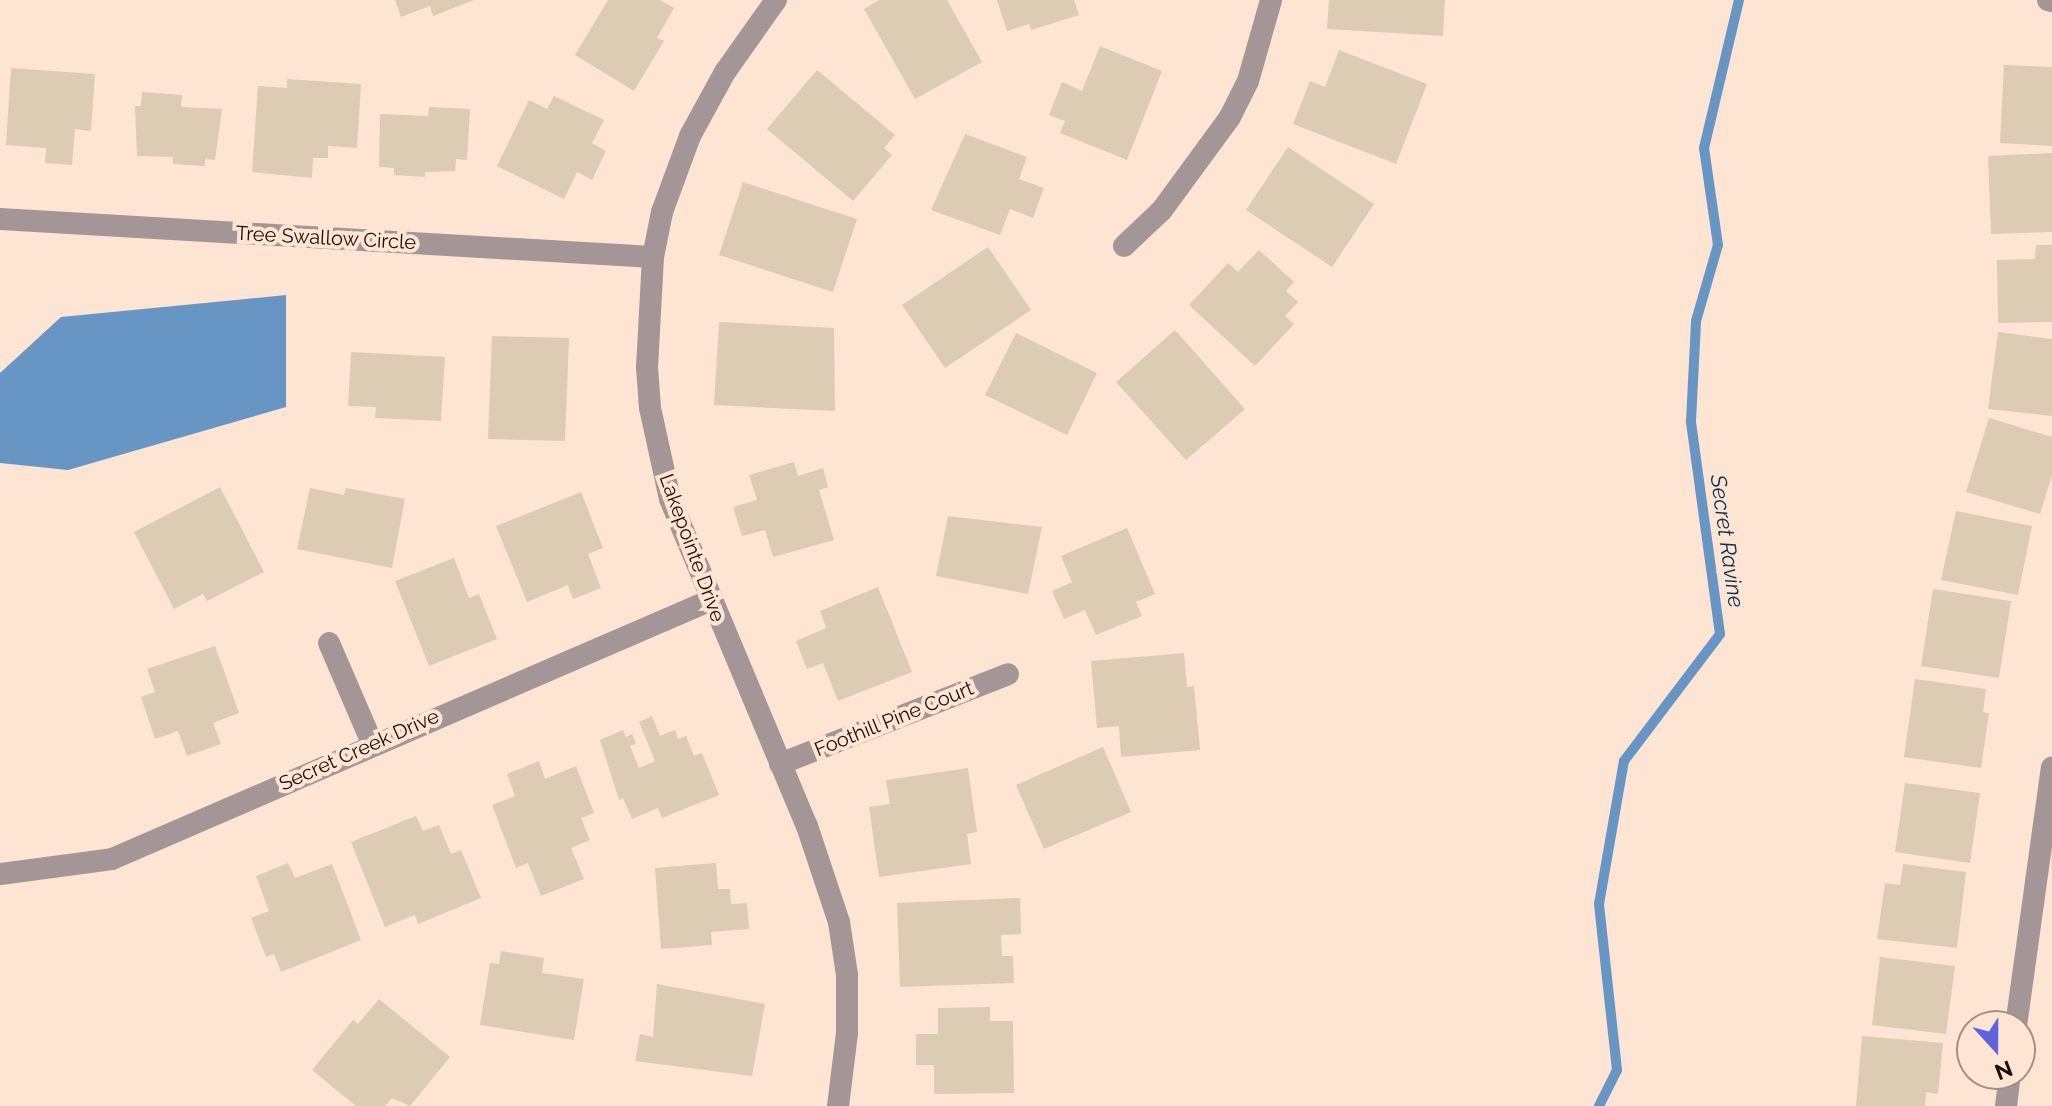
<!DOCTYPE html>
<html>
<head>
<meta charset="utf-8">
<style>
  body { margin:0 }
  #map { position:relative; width:2052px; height:1106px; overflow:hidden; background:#fee4d2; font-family:Raleway,sans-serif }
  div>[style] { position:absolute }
  .water>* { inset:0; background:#6796c4 }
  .stream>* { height:10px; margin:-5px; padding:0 5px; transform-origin:5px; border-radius:5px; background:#6796c4 }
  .building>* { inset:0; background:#ddccb4 }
  .minor>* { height:22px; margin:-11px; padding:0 11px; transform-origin:11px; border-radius:11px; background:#a49596 }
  span { translate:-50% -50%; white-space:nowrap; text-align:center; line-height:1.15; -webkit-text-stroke:8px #fee4d2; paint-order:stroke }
  .street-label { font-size:20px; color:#19100a }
  .water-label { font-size:22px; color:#0e3151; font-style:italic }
  .north { position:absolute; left:1956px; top:1010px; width:80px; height:80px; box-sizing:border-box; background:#fee4d2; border:2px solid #a28f82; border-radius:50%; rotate:159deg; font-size:22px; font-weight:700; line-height:32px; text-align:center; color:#19100a }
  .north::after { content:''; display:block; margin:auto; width:28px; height:36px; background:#5f64dd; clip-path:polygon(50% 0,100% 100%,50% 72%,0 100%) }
</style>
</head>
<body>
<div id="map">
  <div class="water">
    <div style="clip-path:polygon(286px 295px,286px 407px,68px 470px,0 463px,0 373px,61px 317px)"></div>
  </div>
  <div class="stream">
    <div style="left:1599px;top:1106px;width:40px;rotate:-63.4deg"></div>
    <div style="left:1617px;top:1070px;width:167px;rotate:-96.2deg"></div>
    <div style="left:1599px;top:904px;width:145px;rotate:-80.1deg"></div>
    <div style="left:1624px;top:761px;width:159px;rotate:-52.9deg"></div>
    <div style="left:1720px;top:634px;width:215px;rotate:-97.8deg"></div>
    <div style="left:1691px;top:421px;width:100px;rotate:-87.1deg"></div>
    <div style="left:1696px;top:321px;width:79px;rotate:-73.9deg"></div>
    <div style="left:1718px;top:245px;width:98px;rotate:-98.2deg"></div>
    <div style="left:1704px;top:148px;width:152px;rotate:-76.7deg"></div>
  </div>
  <div class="building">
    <div style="clip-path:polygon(395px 0,474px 0,433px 16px,430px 6px,401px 17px)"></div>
    <div style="clip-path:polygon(608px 0,660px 0,674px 8px,657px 38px,664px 41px,634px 91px,575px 55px)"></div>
    <div style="clip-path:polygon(879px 0,947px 0,982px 62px,915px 99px,864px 9px)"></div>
    <div style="clip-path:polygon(997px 0,1074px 0,1079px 15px,1031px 30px,1029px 24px,1007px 31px)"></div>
    <div style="clip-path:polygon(1329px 0,1445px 0,1443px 36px,1327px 29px)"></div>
    <div style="clip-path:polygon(1100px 46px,1162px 71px,1127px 160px,1060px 133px,1065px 121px,1049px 115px,1062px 82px,1082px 91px)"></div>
    <div style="clip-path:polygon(1339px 50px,1427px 84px,1396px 164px,1293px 124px,1310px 81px,1325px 87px)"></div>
    <div style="clip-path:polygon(2004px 65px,2052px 67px,2052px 146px,2000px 143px)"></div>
    <div style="clip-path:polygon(11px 68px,95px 74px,91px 131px,75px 129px,72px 165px,45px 163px,46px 148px,6px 145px)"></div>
    <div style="clip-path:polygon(817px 70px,895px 135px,884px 148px,892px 155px,853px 201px,767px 129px)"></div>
    <div style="clip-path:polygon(287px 79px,361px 84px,357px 148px,328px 146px,328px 158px,313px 158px,312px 178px,252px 172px,258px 86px,287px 88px)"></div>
    <div style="clip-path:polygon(142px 92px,182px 95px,181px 107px,222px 109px,215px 160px,205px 159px,205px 166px,173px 164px,173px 157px,137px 156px,135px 106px,141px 106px)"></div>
    <div style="clip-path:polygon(554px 96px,604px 120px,592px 143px,606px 151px,592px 180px,577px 172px,564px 199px,497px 166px,529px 100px,547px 109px)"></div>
    <div style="clip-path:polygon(429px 107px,470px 109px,467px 160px,456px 159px,455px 171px,425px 172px,425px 177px,394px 175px,394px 168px,379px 167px,380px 114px,428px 116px)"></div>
    <div style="clip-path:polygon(965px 134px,1027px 157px,1019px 179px,1044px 188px,1033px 218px,1010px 209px,1000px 235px,931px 210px)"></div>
    <div style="clip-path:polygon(1288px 147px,1374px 204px,1332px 267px,1246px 210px)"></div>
    <div style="clip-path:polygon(2052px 153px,2052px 232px,1991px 234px,1988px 156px)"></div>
    <div style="clip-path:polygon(743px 182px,857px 219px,833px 292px,719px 255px)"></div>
    <div style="clip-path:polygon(2036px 245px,2052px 245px,2052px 322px,1998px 323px,1997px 260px,2035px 259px)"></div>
    <div style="clip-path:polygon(988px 247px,1031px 310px,945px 368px,902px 305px)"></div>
    <div style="clip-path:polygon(1259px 250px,1294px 282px,1286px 291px,1298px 302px,1285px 316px,1294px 324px,1255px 366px,1189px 305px,1228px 263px,1238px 272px)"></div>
    <div style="clip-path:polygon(719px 322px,834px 328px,835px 411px,714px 405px)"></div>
    <div style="clip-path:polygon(1175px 330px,1245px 409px,1186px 460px,1116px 382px)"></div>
    <div style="clip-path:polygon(1998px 332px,2052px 339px,2052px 416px,1988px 409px)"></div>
    <div style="clip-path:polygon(1016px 333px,1097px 373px,1067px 435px,985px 395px)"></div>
    <div style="clip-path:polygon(492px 336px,569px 338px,565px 441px,488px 439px)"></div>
    <div style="clip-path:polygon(351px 352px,445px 357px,441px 421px,375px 418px,376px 407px,348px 406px)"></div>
    <div style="clip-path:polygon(1989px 418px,2052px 437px,2052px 475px,2040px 514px,1966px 492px)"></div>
    <div style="clip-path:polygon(794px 462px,798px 476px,823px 468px,828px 487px,819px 490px,834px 540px,773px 557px,765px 530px,742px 536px,733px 507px,757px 500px,749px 475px)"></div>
    <div style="clip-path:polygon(220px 487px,264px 572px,207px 601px,203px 594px,174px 609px,134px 532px)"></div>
    <div style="clip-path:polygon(310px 488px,344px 495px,346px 488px,405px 499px,392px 568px,297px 549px)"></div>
    <div style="clip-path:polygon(581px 492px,603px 548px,588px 554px,601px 588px,573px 599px,568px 585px,527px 602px,496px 526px)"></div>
    <div style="clip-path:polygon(1956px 511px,2032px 526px,2018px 595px,1941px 580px)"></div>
    <div style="clip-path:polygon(948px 516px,1042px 527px,1028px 594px,936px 576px)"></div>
    <div style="clip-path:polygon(1127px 528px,1155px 594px,1136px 602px,1142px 616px,1096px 635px,1085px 610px,1064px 619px,1052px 591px,1072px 582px,1061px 556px)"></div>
    <div style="clip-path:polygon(454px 558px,469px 598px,479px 594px,497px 639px,429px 666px,395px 581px)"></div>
    <div style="clip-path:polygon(878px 587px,912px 672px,838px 701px,823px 663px,807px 669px,796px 641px,826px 628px,820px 611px)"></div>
    <div style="clip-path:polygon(1933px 589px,2011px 601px,1999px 678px,1921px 666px)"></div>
    <div style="clip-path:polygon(215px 646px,239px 713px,213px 723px,221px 744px,187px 756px,178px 731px,155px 739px,141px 697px,155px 692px,147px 669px)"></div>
    <div style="clip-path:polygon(1184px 653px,1187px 687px,1194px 686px,1200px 750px,1121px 757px,1119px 726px,1097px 728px,1091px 661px)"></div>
    <div style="clip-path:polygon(1915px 679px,1986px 689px,1983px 712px,1989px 713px,1981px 768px,1904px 757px)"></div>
    <div style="clip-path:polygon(652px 716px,660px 736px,675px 730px,678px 739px,686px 736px,694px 756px,702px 753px,719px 795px,662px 818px,658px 808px,632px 819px,623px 798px,619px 800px,600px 740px,623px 730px,626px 737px,632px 734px,636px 743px,630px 746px,639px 768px,655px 761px,639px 722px)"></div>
    <div style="clip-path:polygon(1103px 747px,1131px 812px,1044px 849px,1016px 785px)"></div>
    <div style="clip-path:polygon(539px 761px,545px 779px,576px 766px,594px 813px,581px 818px,590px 840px,571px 848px,584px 879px,541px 896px,528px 863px,516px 868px,492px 805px,515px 796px,507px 774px)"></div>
    <div style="clip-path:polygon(968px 768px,977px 832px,967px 834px,971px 864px,879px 877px,869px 807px,890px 804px,886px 780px)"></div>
    <div style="clip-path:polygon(1905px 783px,1980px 793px,1970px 863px,1895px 852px)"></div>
    <div style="clip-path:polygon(416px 816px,423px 831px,439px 825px,451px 854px,461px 850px,481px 898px,418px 924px,415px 915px,385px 927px,351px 842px)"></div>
    <div style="clip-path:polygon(288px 863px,295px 878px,332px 864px,361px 940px,281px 972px,274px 954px,266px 957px,251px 918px,269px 911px,256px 876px)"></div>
    <div style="clip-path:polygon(716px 863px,718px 889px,730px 889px,731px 904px,747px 903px,749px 929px,711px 932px,712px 945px,661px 949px,655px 868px)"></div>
    <div style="clip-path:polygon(1903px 864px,1966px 872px,1957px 948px,1877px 939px,1885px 883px,1900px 885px)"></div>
    <div style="clip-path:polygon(1020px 898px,1021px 934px,1001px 935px,1002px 956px,1013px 956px,1014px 983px,900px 987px,897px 903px)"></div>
    <div style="clip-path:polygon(501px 951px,544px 958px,542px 973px,584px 979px,574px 1040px,480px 1025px,490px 963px,499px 964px)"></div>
    <div style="clip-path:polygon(1880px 957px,1955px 966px,1946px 1034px,1872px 1025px)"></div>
    <div style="clip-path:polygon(657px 984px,765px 1004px,752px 1076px,635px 1061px,640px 1034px,653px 1037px)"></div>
    <div style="clip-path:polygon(379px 999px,450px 1057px,410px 1106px,392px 1098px,385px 1106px,356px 1106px,312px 1070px,353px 1020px,358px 1024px)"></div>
    <div style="clip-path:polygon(990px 1007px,990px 1021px,1013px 1021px,1014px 1093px,934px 1094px,934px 1065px,916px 1065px,916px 1034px,938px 1034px,938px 1008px)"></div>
    <div style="clip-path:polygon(1862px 1036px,1943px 1043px,1938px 1094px,1926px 1092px,1925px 1106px,1856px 1106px)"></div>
  </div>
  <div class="minor">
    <div style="left:776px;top:0;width:88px;rotate:125.3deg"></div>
    <div style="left:725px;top:72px;width:73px;rotate:118.7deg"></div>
    <div style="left:690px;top:136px;width:81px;rotate:110.2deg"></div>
    <div style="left:662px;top:212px;width:46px;rotate:101.3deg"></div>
    <div style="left:653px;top:257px;width:110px;rotate:93.1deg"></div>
    <div style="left:647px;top:367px;width:41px;rotate:85.8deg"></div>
    <div style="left:650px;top:408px;width:93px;rotate:77.6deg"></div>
    <div style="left:670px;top:499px;width:355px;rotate:67.3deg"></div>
    <div style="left:807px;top:826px;width:101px;rotate:71.6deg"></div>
    <div style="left:839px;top:922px;width:54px;rotate:81.4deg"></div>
    <div style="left:847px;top:975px;width:58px;rotate:90deg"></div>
    <div style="left:847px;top:1033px;width:74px;rotate:97deg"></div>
    <div style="left:2048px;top:0;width:4px;rotate:14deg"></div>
    <div style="left:0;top:219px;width:654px;rotate:3.33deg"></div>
    <div style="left:1124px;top:246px;width:52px;rotate:-43.5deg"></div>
    <div style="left:1162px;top:210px;width:115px;rotate:-53.8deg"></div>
    <div style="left:1230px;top:117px;width:40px;rotate:-63.4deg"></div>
    <div style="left:1248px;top:81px;width:84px;rotate:-74.1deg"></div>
    <div style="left:329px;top:643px;width:109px;rotate:66.7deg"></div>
    <div style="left:780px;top:764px;width:245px;rotate:-21.5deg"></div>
    <div style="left:0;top:874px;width:113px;rotate:-7.6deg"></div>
    <div style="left:112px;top:859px;width:653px;rotate:-23.38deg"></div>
    <div style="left:2016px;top:1026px;width:261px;rotate:-82.1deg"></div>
    <div style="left:2006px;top:1106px;width:32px;rotate:-83deg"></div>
  </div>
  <div class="street-label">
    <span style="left:326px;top:238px;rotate:3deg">Tree Swallow Circle</span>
    <span style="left:692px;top:548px;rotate:70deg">Lakepointe Drive</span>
    <span style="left:894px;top:719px;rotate:-22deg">Foothill Pine Court</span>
    <span style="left:359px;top:750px;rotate:-24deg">Secret Creek Drive</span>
  </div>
  <div class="water-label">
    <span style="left:1727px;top:541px;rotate:82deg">Secret Ravine</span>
  </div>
  <div class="north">N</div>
</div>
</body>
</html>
